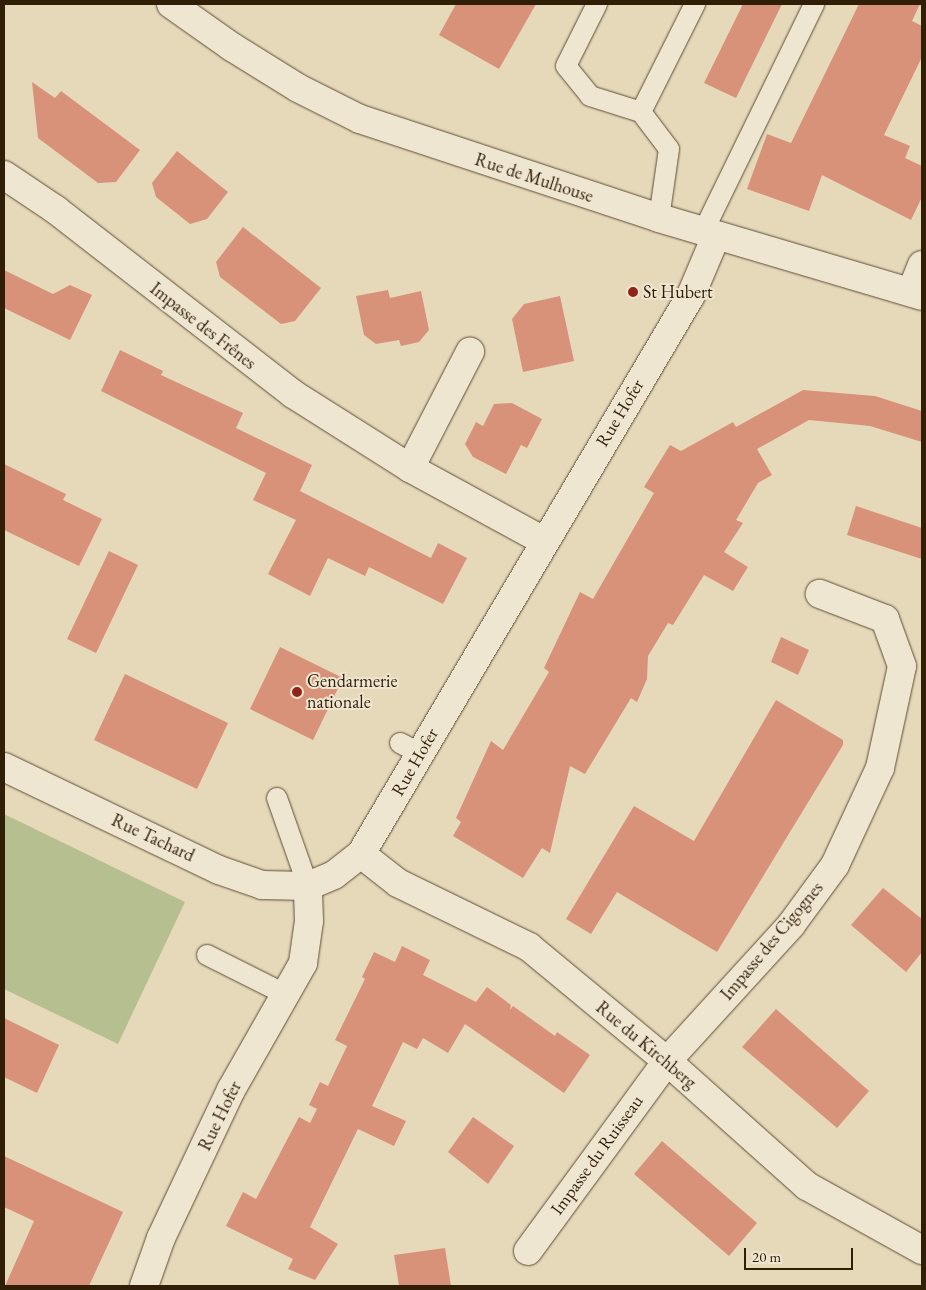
<!DOCTYPE html>
<html>
<head>
<meta charset="utf-8">
<style>
  body { margin:0 }
  #map { position:relative; width:926px; height:1290px; overflow:hidden; background:#e6d9ba; font-family:"EB Garamond",serif }
  div>[style] { position:absolute }
  .green>* { inset:0; background:#b6bf8f }
  .building>* { inset:0; background:#d89279 }
  .roads { filter:drop-shadow(0 0 1px #5e4d34) drop-shadow(0 0 1px #5e4d34) }
  .service>* { height:20px; margin:-10px; padding:0 10px; transform-origin:10px; border-radius:10px; background:#efe6d2 }
  .minor>* { height:28px; margin:-14px; padding:0 14px; transform-origin:14px; border-radius:14px; background:#efe6d2 }
  .secondary>* { height:28px; margin:-14px; padding:0 14px; transform-origin:14px; border-radius:14px; background:#efe6d2 }
  .dots>* { width:14px; height:14px; translate:-50% -50%; box-sizing:border-box; border:2px solid #efe6d2; border-radius:50% }
  span { translate:-50% -50%; white-space:nowrap; text-align:center; line-height:1.15; -webkit-text-stroke:4px #efe6d2; paint-order:stroke }
  .street-label { font-size:18px; color:#301e07 }
  .poi-label { font-size:18px; color:#301e07 }
  .left { translate:0 -50%; text-align:left }
  .frame { position:absolute; inset:0; border:5px solid #301e07; pointer-events:none }
  .scale { position:absolute; left:744px; top:1248px; width:109px; height:22px; box-sizing:border-box; border:2px solid #301e07; border-top:0; padding-left:6px; font-size:15px; line-height:18px; white-space:nowrap; color:#301e07; -webkit-text-stroke:4px #efe6d2; paint-order:stroke }
</style>
</head>
<body>
<div id="map">
  <div class="green">
    <div style="clip-path:polygon(4px 814px,185px 902px,118px 1044px,4px 989px)"></div>
  </div>
  <div class="building">
    <div style="clip-path:polygon(456px 4px,536px 4px,499px 69px,439px 35px)"></div>
    <div style="clip-path:polygon(743px 4px,782px 4px,736px 98px,704px 83px)"></div>
    <div style="clip-path:polygon(859px 4px,920px 4px,912px 21px,922px 26px,922px 57px,884px 135px,910px 146px,905px 158px,922px 166px,922px 197px,911px 220px,822px 175px,809px 211px,747px 189px,767px 134px,791px 143px)"></div>
    <div style="clip-path:polygon(32px 82px,55px 98px,61px 91px,140px 150px,116px 182px,98px 183px,38px 138px)"></div>
    <div style="clip-path:polygon(177px 151px,228px 192px,207px 219px,190px 224px,156px 197px,152px 183px)"></div>
    <div style="clip-path:polygon(243px 227px,321px 288px,295px 321px,281px 324px,220px 277px,216px 262px)"></div>
    <div style="clip-path:polygon(4px 270px,53px 294px,70px 285px,92px 295px,70px 340px,4px 308px)"></div>
    <div style="clip-path:polygon(388px 290px,390px 298px,421px 291px,429px 330px,419px 342px,401px 346px,399px 340px,376px 344px,364px 335px,356px 296px)"></div>
    <div style="clip-path:polygon(560px 296px,574px 361px,523px 372px,512px 319px,524px 304px)"></div>
    <div style="clip-path:polygon(120px 350px,163px 371px,161px 375px,243px 413px,236px 428px,312px 465px,300px 491px,431px 558px,438px 543px,467px 558px,443px 604px,369px 567px,365px 576px,328px 558px,310px 596px,268px 574px,296px 520px,253px 500px,266px 473px,101px 391px)"></div>
    <div style="clip-path:polygon(803px 390px,875px 396px,922px 411px,922px 442px,870px 426px,809px 420px,757px 449px,772px 475px,758px 483px,736px 520px,743px 523px,724px 552px,748px 567px,733px 591px,704px 575px,673px 625px,668px 623px,648px 656px,647px 679px,637px 702px,631px 698px,585px 774px,570px 766px,550px 853px,542px 848px,523px 878px,453px 836px,461px 822px,456px 818px,491px 741px,503px 750px,549px 672px,544px 668px,580px 592px,593px 599px,654px 493px,644px 487px,670px 445px,681px 451px,733px 422px,736px 427px)"></div>
    <div style="clip-path:polygon(512px 403px,542px 419px,527px 448px,521px 445px,506px 474px,473px 457px,465px 444px,476px 422px,483px 426px,494px 404px)"></div>
    <div style="clip-path:polygon(4px 464px,66px 494px,63px 500px,102px 519px,79px 566px,4px 530px)"></div>
    <div style="clip-path:polygon(856px 506px,922px 528px,922px 559px,847px 535px)"></div>
    <div style="clip-path:polygon(109px 551px,138px 565px,96px 653px,67px 639px)"></div>
    <div style="clip-path:polygon(781px 637px,809px 650px,798px 675px,771px 662px)"></div>
    <div style="clip-path:polygon(280px 647px,343px 678px,313px 740px,250px 709px)"></div>
    <div style="clip-path:polygon(125px 674px,228px 723px,197px 789px,94px 740px)"></div>
    <div style="clip-path:polygon(776px 700px,843px 740px,843px 745px,717px 952px,617px 892px,591px 934px,566px 919px,634px 806px,694px 841px)"></div>
    <div style="clip-path:polygon(883px 888px,922px 919px,922px 952px,906px 972px,851px 925px)"></div>
    <div style="clip-path:polygon(402px 946px,430px 960px,423px 975px,476px 1002px,487px 987px,511px 1005px,510px 1010px,513px 1006px,555px 1036px,557px 1032px,590px 1055px,564px 1093px,465px 1024px,448px 1053px,423px 1038px,417px 1049px,403px 1042px,372px 1106px,406px 1121px,394px 1146px,358px 1129px,310px 1227px,338px 1244px,315px 1280px,288px 1269px,293px 1259px,226px 1226px,243px 1192px,256px 1199px,299px 1117px,310px 1123px,317px 1109px,309px 1105px,320px 1082px,328px 1086px,347px 1046px,335px 1040px,365px 979px,362px 977px,374px 952px,395px 962px)"></div>
    <div style="clip-path:polygon(776px 1009px,869px 1091px,837px 1128px,742px 1047px)"></div>
    <div style="clip-path:polygon(4px 1018px,59px 1045px,37px 1093px,4px 1077px)"></div>
    <div style="clip-path:polygon(473px 1117px,514px 1146px,488px 1184px,448px 1152px)"></div>
    <div style="clip-path:polygon(662px 1141px,757px 1223px,729px 1256px,634px 1174px)"></div>
    <div style="clip-path:polygon(4px 1156px,123px 1212px,89px 1286px,5px 1286px,34px 1221px,4px 1207px)"></div>
    <div style="clip-path:polygon(445px 1248px,451px 1286px,399px 1286px,394px 1255px)"></div>
  </div>
  <div class="roads">
    <div class="service">
      <div style="left:597px;top:4px;width:69px;rotate:116.6deg"></div>
      <div style="left:566px;top:66px;width:38px;rotate:51deg"></div>
      <div style="left:590px;top:96px;width:53px;rotate:17.4deg"></div>
      <div style="left:641px;top:112px;width:46px;rotate:52.9deg"></div>
      <div style="left:669px;top:149px;width:70px;rotate:98.2deg"></div>
      <div style="left:641px;top:112px;width:121px;rotate:-63.4deg"></div>
      <div style="left:703px;top:232px;width:254px;rotate:-64deg"></div>
      <div style="left:400px;top:743px;width:22px;rotate:27deg"></div>
      <div style="left:277px;top:798px;width:93px;rotate:70.6deg"></div>
      <div style="left:207px;top:955px;width:87px;rotate:26.6deg"></div>
    </div>
    <div class="minor">
      <div style="left:4px;top:175px;width:63px;rotate:33.9deg"></div>
      <div style="left:56px;top:210px;width:300px;rotate:37.8deg"></div>
      <div style="left:293px;top:394px;width:138px;rotate:32.3deg"></div>
      <div style="left:410px;top:468px;width:153px;rotate:28.6deg"></div>
      <div style="left:911px;top:292px;width:29px;rotate:-68deg"></div>
      <div style="left:410px;top:468px;width:131px;rotate:-62.7deg"></div>
      <div style="left:4px;top:767px;width:238px;rotate:25.6deg"></div>
      <div style="left:219px;top:870px;width:46px;rotate:19.2deg"></div>
      <div style="left:262px;top:885px;width:46px;rotate:1.2deg"></div>
      <div style="left:361px;top:854px;width:47px;rotate:38.1deg"></div>
      <div style="left:398px;top:883px;width:146px;rotate:26deg"></div>
      <div style="left:529px;top:947px;width:179px;rotate:39.6deg"></div>
      <div style="left:667px;top:1061px;width:188px;rotate:41.8deg"></div>
      <div style="left:807px;top:1186px;width:132px;rotate:29.1deg"></div>
      <div style="left:528px;top:1251px;width:235px;rotate:-53.8deg"></div>
      <div style="left:667px;top:1061px;width:184px;rotate:-47.6deg"></div>
      <div style="left:791px;top:925px;width:74px;rotate:-53.7deg"></div>
      <div style="left:835px;top:865px;width:107px;rotate:-65.1deg"></div>
      <div style="left:880px;top:768px;width:104px;rotate:-77.8deg"></div>
      <div style="left:902px;top:666px;width:50px;rotate:-109.9deg"></div>
      <div style="left:885px;top:619px;width:70px;rotate:-159deg"></div>
      <div style="left:144px;top:1286px;width:51px;rotate:-70.5deg"></div>
      <div style="left:161px;top:1238px;width:164px;rotate:-64.7deg"></div>
      <div style="left:231px;top:1090px;width:146px;rotate:-60.4deg"></div>
      <div style="left:303px;top:963px;width:42px;rotate:-81.9deg"></div>
      <div style="left:309px;top:921px;width:35px;rotate:-92deg"></div>
      <div style="left:308px;top:886px;width:28px;rotate:-23deg"></div>
      <div style="left:334px;top:875px;width:34px;rotate:-38deg"></div>
      <div style="left:361px;top:854px;width:649px;rotate:-59.44deg"></div>
      <div style="left:691px;top:295px;width:64px;rotate:-67deg"></div>
    </div>
    <div class="secondary">
      <div style="left:171px;top:4px;width:75px;rotate:35.2deg"></div>
      <div style="left:232px;top:47px;width:78px;rotate:31.8deg"></div>
      <div style="left:298px;top:88px;width:69px;rotate:26.6deg"></div>
      <div style="left:360px;top:119px;width:315px;rotate:18.3deg"></div>
      <div style="left:659px;top:218px;width:274px;rotate:16.5deg"></div>
    </div>
  </div>
  <div class="dots">
    <div style="left:633px;top:292px;background:#8f2418"></div>
    <div style="left:297px;top:692px;background:#8f2418"></div>
  </div>
  <div class="street-label">
    <span style="left:534px;top:178px;rotate:18deg">Rue de Mulhouse</span>
    <span style="left:203px;top:326px;rotate:38deg">Impasse des Frênes</span>
    <span style="left:620px;top:413px;rotate:-59deg">Rue Hofer</span>
    <span style="left:415px;top:762px;rotate:-60deg">Rue Hofer</span>
    <span style="left:153px;top:838px;rotate:25deg">Rue Tachard</span>
    <span style="left:772px;top:941px;rotate:-50deg">Impasse des Cigognes</span>
    <span style="left:646px;top:1045px;rotate:40deg">Rue du Kirchberg</span>
    <span style="left:220px;top:1116px;rotate:-64deg">Rue Hofer</span>
    <span style="left:597px;top:1155px;rotate:-54deg">Impasse du Ruisseau</span>
  </div>
  <div class="poi-label">
    <span class="left" style="left:643px;top:292px">St Hubert</span>
    <span class="left" style="left:307px;top:692px">Gendarmerie<br>nationale</span>
  </div>
  <div class="frame"></div>
  <div class="scale">20 m</div>
</div>
</body>
</html>
